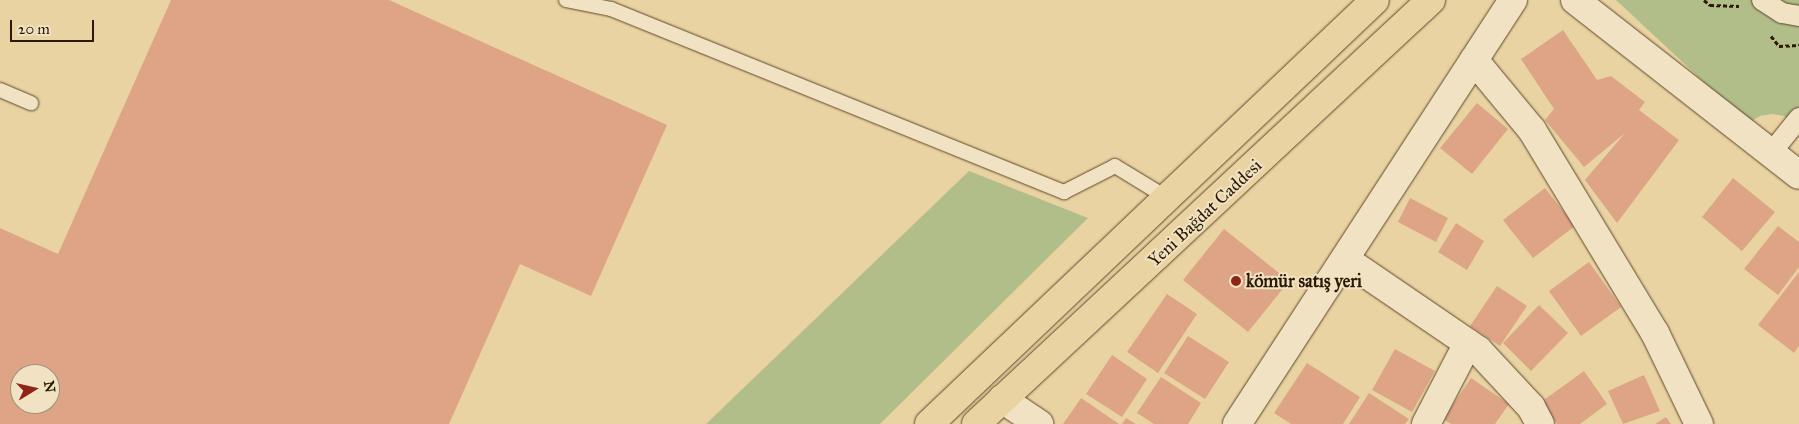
<!DOCTYPE html>
<html>
<head>
<meta charset="utf-8">
<style>
  body { margin:0 }
  #map { position:relative; width:1799px; height:424px; overflow:hidden; background:#ead3a2; font-family:"IM FELL Great Primer",serif }
  div>[style] { position:absolute }
  .green>* { inset:0; background:#b2be89 }
  .building>* { inset:0; background:#dda586 }
  .path>* { height:3px; margin-top:-1.5px; transform-origin:0; background:repeating-linear-gradient(90deg,#2b1902 0 4px,transparent 0 6.5px) }
  .roads { filter:drop-shadow(0 0 1px #5b482a) drop-shadow(0 0 1px #5b482a) }
  .service>* { height:14px; margin:-7px; padding:0 7px; transform-origin:7px; border-radius:7px; background:#f1e2c3 }
  .pedestrian>* { height:20px; margin:-10px; padding:0 10px; transform-origin:10px; border-radius:10px; background:#f1e2c3 }
  .minor>* { height:28px; margin:-14px; padding:0 14px; transform-origin:14px; border-radius:14px; background:#f1e2c3 }
  .primary>* { height:28px; margin:-14px; padding:0 14px; transform-origin:14px; border-radius:14px; background:#ead3a2 }
  .dots>* { width:14px; height:14px; translate:-50% -50%; box-sizing:border-box; border:2px solid #f1e2c3; border-radius:50% }
  span { translate:-50% -50%; white-space:nowrap; text-align:center; line-height:1.15; -webkit-text-stroke:4px #f1e2c3; paint-order:stroke }
  .street-label { font-size:18px; color:#2b1902 }
  .poi-label { font-size:18px; color:#2b1902; font-weight:700 }
  .left { translate:0 -50%; text-align:left }
  .north { position:absolute; left:10px; top:364px; width:50px; height:50px; box-sizing:border-box; background:#f1e2c3; border:1px solid #a29276; border-radius:50%; rotate:81deg; font-size:14px; font-weight:700; line-height:20px; text-align:center; color:#2b1902 }
  .north::after { content:''; display:block; margin:auto; width:18px; height:22px; background:#8f2418; clip-path:polygon(50% 0,100% 100%,50% 72%,0 100%) }
  .scale { position:absolute; left:10px; top:20px; width:84px; height:22px; box-sizing:border-box; border:2px solid #2b1902; border-top:0; padding-left:6px; font-size:15px; line-height:18px; white-space:nowrap; color:#2b1902; -webkit-text-stroke:4px #f1e2c3; paint-order:stroke }
</style>
</head>
<body>
<div id="map">
  <div class="green">
    <div style="clip-path:polygon(1616px 0,1799px 0,1799px 130px,1784px 116px,1772px 114px,1760px 116px,1748px 123px)"></div>
    <div style="clip-path:polygon(969px 171px,1088px 218px,880px 424px,706px 424px)"></div>
  </div>
  <div class="building">
    <div style="clip-path:polygon(evenodd,171px 0,389px 0,667px 125px,591px 296px,520px 264px,449px 424px,0 424px,0 228px,58px 254px,171px 0,20px 374px,50px 374px,50px 404px,20px 404px,20px 374px)"></div>
    <div style="clip-path:polygon(1563px 30px,1597px 80px,1611px 76px,1645px 102px,1639px 110px,1679px 140px,1617px 223px,1585px 180px,1625px 133px,1584px 167px,1545px 120px,1554px 109px,1521px 59px)"></div>
    <div style="clip-path:polygon(1477px 103px,1508px 129px,1472px 174px,1440px 148px)"></div>
    <div style="clip-path:polygon(1733px 178px,1775px 212px,1742px 251px,1702px 217px)"></div>
    <div style="clip-path:polygon(1545px 188px,1575px 226px,1533px 258px,1503px 220px)"></div>
    <div style="clip-path:polygon(1410px 198px,1448px 218px,1436px 242px,1398px 222px)"></div>
    <div style="clip-path:polygon(1456px 223px,1484px 241px,1467px 270px,1438px 252px)"></div>
    <div style="clip-path:polygon(1778px 226px,1799px 242px,1799px 267px,1778px 295px,1744px 269px)"></div>
    <div style="clip-path:polygon(1224px 229px,1289px 281px,1248px 332px,1183px 280px)"></div>
    <div style="clip-path:polygon(1589px 262px,1621px 307px,1581px 336px,1549px 291px)"></div>
    <div style="clip-path:polygon(1799px 272px,1799px 346px,1794px 353px,1758px 325px)"></div>
    <div style="clip-path:polygon(1497px 286px,1527px 306px,1500px 346px,1470px 326px)"></div>
    <div style="clip-path:polygon(1167px 294px,1197px 314px,1158px 373px,1127px 352px)"></div>
    <div style="clip-path:polygon(1539px 305px,1568px 333px,1531px 371px,1503px 343px)"></div>
    <div style="clip-path:polygon(1188px 336px,1229px 362px,1205px 399px,1164px 373px)"></div>
    <div style="clip-path:polygon(1395px 349px,1435px 371px,1412px 412px,1372px 390px)"></div>
    <div style="clip-path:polygon(1112px 355px,1147px 379px,1122px 417px,1086px 394px)"></div>
    <div style="clip-path:polygon(1307px 363px,1360px 397px,1343px 424px,1291px 424px,1274px 413px)"></div>
    <div style="clip-path:polygon(1584px 371px,1607px 404px,1580px 424px,1557px 424px,1541px 402px)"></div>
    <div style="clip-path:polygon(1644px 375px,1660px 411px,1623px 424px,1608px 391px)"></div>
    <div style="clip-path:polygon(1161px 377px,1201px 403px,1188px 424px,1154px 424px,1137px 413px)"></div>
    <div style="clip-path:polygon(1471px 378px,1509px 404px,1495px 424px,1451px 424px,1443px 419px)"></div>
    <div style="clip-path:polygon(1369px 393px,1409px 419px,1405px 424px,1349px 424px)"></div>
    <div style="clip-path:polygon(1081px 398px,1119px 424px,1063px 424px)"></div>
    <div style="clip-path:polygon(1666px 417px,1671px 424px,1655px 424px)"></div>
    <div style="clip-path:polygon(1126px 418px,1136px 424px,1122px 424px)"></div>
  </div>
  <div class="path">
    <div style="left:1704px;top:0;width:8px;rotate:40deg"></div>
    <div style="left:1710px;top:5px;width:29px;rotate:2deg"></div>
    <div style="left:1771px;top:36px;width:13px;rotate:51deg"></div>
    <div style="left:1779px;top:46px;width:20px;rotate:-3deg"></div>
  </div>
  <div class="roads">
    <div class="service">
      <div style="left:566px;top:0;width:46px;rotate:11.3deg"></div>
      <div style="left:611px;top:9px;width:489px;rotate:22deg"></div>
      <div style="left:1064px;top:192px;width:57px;rotate:-27deg"></div>
      <div style="left:1115px;top:166px;width:63px;rotate:31.4deg"></div>
      <div style="left:0;top:90px;width:34px;rotate:23deg"></div>
    </div>
    <div class="pedestrian">
      <div style="left:1762px;top:0;width:24px;rotate:33deg"></div>
      <div style="left:1782px;top:13px;width:17px;rotate:10deg"></div>
      <div style="left:1771px;top:153px;width:45px;rotate:-51.3deg"></div>
    </div>
    <div class="minor">
      <div style="left:1575px;top:0;width:284px;rotate:38deg"></div>
      <div style="left:1474px;top:60px;width:91px;rotate:50.4deg"></div>
      <div style="left:1532px;top:130px;width:237px;rotate:58.8deg"></div>
      <div style="left:1655px;top:333px;width:101px;rotate:64.2deg"></div>
      <div style="left:1346px;top:260px;width:160px;rotate:34.3deg"></div>
      <div style="left:1478px;top:350px;width:78px;rotate:47.1deg"></div>
      <div style="left:1531px;top:407px;width:19px;rotate:62deg"></div>
      <div style="left:1002px;top:399px;width:45px;rotate:34deg"></div>
      <div style="left:1237px;top:424px;width:506px;rotate:-56.94deg"></div>
      <div style="left:1426px;top:424px;width:91px;rotate:-62.6deg"></div>
    </div>
    <div class="primary">
      <div style="left:929px;top:424px;width:615px;rotate:-43.55deg"></div>
      <div style="left:976px;top:424px;width:622px;rotate:-42.98deg"></div>
    </div>
  </div>
  <div class="dots">
    <div style="left:1236px;top:281px;background:#8f2418"></div>
  </div>
  <div class="street-label">
    <span style="left:1205px;top:213px;rotate:-43deg">Yeni Bağdat Caddesi</span>
  </div>
  <div class="poi-label">
    <span class="left" style="left:1246px;top:281px">kömür satış yeri</span>
  </div>
  <div class="north">N</div>
  <div class="scale">20 m</div>
</div>
</body>
</html>
